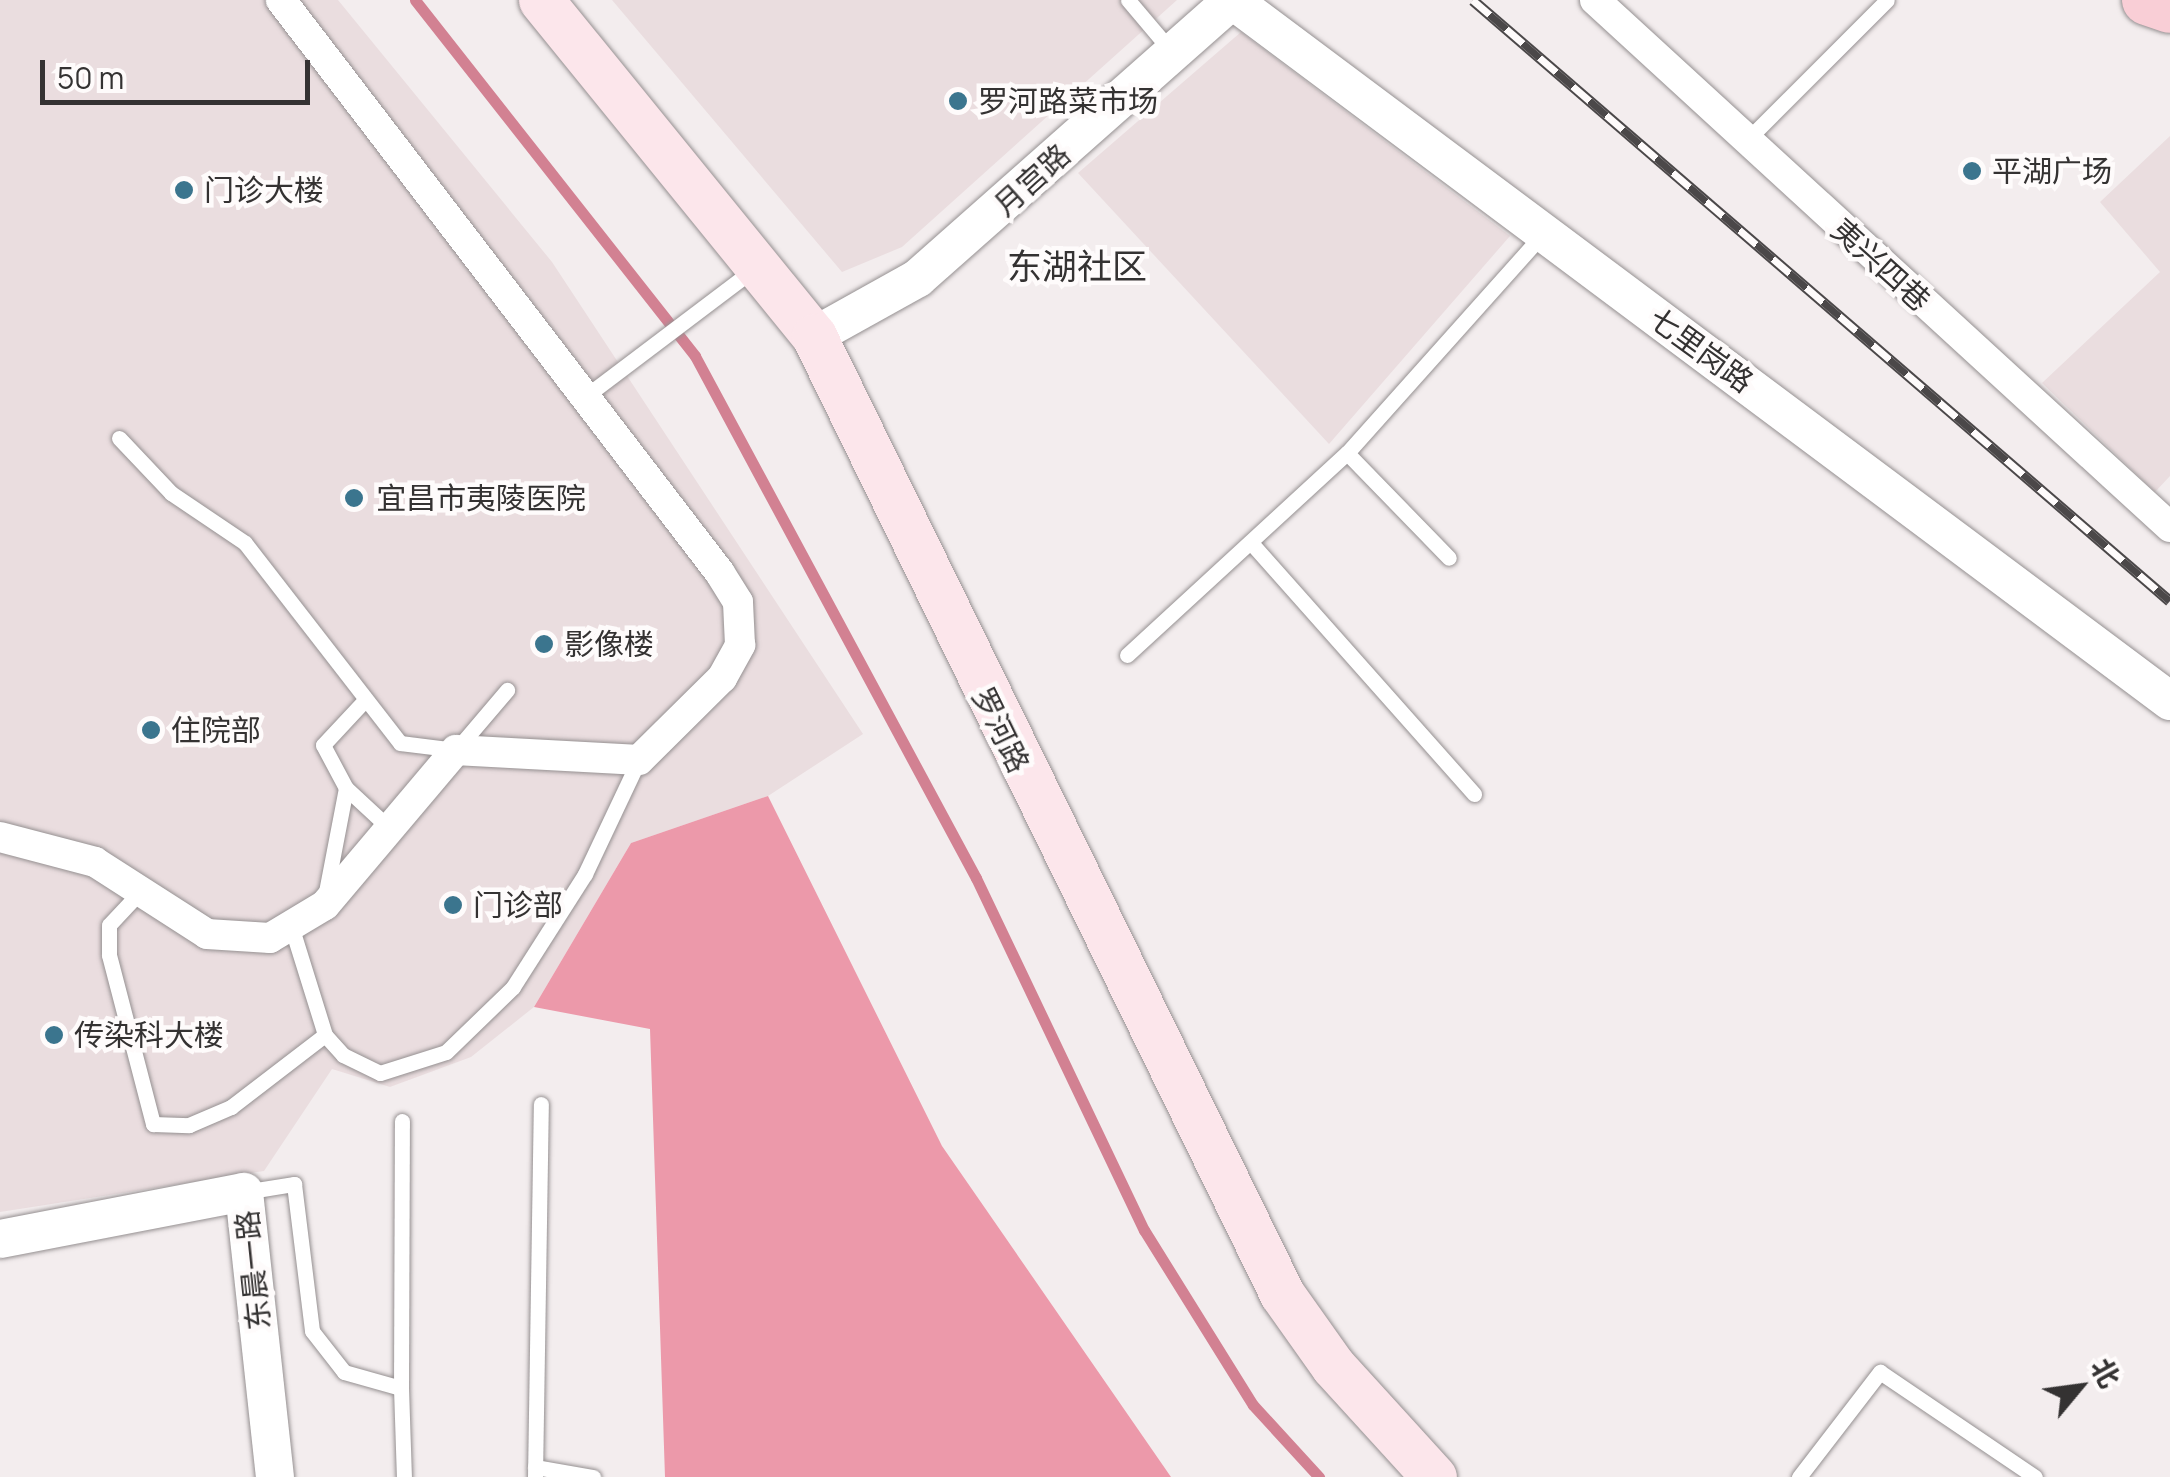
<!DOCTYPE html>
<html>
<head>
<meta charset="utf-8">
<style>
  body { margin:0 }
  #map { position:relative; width:2170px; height:1477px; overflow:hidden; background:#f3edee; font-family:Manrope,"Noto Sans SC",sans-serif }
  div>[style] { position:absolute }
  .built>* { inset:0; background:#eadddf }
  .forest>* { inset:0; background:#ec99aa }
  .stream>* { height:11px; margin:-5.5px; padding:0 5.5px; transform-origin:5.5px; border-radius:5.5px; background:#d28192 }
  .roads { filter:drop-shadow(0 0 2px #959091) drop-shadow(0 0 2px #959091) }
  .service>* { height:15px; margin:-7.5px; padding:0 7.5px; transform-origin:7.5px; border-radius:7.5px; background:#fff }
  .minor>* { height:30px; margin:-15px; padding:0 15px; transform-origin:15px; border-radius:15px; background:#fff }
  .tertiary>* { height:38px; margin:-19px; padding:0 19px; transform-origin:19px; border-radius:19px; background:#fff }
  .secondary>* { height:45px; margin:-22.5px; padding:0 22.5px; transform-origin:22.5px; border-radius:22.5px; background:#fce6eb }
  .primary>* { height:50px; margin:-25px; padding:0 25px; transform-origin:25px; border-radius:25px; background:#f9ced6 }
  .rail>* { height:11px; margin-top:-5.5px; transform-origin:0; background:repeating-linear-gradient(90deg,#fefbfb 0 22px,#4b4849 0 44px); box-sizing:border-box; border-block:2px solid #4b4849 }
  .dots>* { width:28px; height:28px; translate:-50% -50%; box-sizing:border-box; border:5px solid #fefbfb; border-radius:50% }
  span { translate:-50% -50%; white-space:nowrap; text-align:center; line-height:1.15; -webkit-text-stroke:9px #fefbfb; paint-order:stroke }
  .poi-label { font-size:30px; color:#343232 }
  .left { translate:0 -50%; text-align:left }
  .street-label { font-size:30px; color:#343232 }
  .quarter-label { font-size:35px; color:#343232 }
  .north { position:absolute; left:2030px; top:1337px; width:100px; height:100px; -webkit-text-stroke:8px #fefbfb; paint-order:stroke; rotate:61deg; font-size:28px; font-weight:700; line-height:40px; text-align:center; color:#343232 }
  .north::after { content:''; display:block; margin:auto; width:35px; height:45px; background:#343232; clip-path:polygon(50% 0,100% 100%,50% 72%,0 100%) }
  .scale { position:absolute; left:40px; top:60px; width:270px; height:45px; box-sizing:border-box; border:5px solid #343232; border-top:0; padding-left:12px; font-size:30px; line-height:35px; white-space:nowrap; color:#343232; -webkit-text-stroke:8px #fefbfb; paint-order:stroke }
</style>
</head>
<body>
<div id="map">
  <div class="built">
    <div style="clip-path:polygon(0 0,338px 0,552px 262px,863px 734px,768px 796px,631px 843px,534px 1007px,471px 1057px,390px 1087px,332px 1069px,264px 1171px,0 1212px)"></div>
    <div style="clip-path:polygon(612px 0,1177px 0,902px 247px,842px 272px)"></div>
    <div style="clip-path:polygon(1241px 32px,1510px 236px,1329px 444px,1078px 173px)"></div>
    <div style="clip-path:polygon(2170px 136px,2170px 476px,2155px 492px,2042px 383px,2160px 272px,2100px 202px)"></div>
  </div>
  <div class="forest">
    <div style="clip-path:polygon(768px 796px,942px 1146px,1171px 1477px,665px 1477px,650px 1029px,534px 1007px,631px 843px)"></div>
  </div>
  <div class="stream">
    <div style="left:415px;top:0;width:453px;rotate:51.8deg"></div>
    <div style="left:695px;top:356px;width:593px;rotate:61.71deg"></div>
    <div style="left:976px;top:878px;width:390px;rotate:64.5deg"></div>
    <div style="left:1144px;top:1230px;width:206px;rotate:58.1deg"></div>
    <div style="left:1253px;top:1405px;width:98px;rotate:47.5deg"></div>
  </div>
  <div class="roads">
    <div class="service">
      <div style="left:1128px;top:0;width:68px;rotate:49.8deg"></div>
      <div style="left:1746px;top:141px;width:199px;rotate:-45deg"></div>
      <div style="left:586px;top:396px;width:211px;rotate:-37.1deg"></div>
      <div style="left:119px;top:438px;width:76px;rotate:46.6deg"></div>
      <div style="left:171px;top:493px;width:89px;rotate:34deg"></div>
      <div style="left:245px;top:543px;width:253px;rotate:52.2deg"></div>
      <div style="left:400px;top:743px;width:56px;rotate:7.1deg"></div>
      <div style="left:456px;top:750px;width:79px;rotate:-49.6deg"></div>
      <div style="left:1347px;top:453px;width:146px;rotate:45.8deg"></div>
      <div style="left:1253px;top:545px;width:333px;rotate:48.4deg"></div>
      <div style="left:1127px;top:655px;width:299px;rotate:-42.6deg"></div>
      <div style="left:1347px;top:453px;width:294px;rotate:-48.2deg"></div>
      <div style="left:364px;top:701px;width:60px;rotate:133deg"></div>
      <div style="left:323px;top:745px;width:49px;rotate:61.9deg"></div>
      <div style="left:346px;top:788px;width:57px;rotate:42.9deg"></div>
      <div style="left:138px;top:894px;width:42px;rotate:133.1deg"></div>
      <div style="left:109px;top:925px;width:30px;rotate:90deg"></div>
      <div style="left:109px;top:955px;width:175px;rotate:75.4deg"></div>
      <div style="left:153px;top:1124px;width:36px;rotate:2deg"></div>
      <div style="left:189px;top:1125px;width:46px;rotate:-23.2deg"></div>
      <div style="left:231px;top:1107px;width:118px;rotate:-37.5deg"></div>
      <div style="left:325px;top:897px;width:111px;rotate:-79.1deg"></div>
      <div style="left:293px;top:932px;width:108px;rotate:72.7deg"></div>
      <div style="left:325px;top:1035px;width:27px;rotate:48deg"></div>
      <div style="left:343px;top:1055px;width:41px;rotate:25.9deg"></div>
      <div style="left:380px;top:1073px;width:69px;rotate:-17.7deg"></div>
      <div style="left:446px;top:1052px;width:93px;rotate:-44.1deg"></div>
      <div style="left:513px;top:987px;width:134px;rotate:-57.5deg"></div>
      <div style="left:585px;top:874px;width:126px;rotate:-64.7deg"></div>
      <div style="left:244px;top:1192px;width:51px;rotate:-9.1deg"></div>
      <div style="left:294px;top:1184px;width:148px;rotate:83deg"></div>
      <div style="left:312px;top:1331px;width:52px;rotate:52deg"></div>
      <div style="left:344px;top:1372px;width:59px;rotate:15.7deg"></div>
      <div style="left:401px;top:1388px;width:89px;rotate:88.1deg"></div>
      <div style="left:401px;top:1388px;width:267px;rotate:-89.8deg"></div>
      <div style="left:535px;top:1467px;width:59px;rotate:9.8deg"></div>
      <div style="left:535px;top:1477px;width:373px;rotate:-89.1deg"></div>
      <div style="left:1799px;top:1477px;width:133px;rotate:-52.4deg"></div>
      <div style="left:1880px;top:1372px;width:187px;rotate:34.1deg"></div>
    </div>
    <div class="minor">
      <div style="left:1595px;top:0;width:780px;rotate:42.51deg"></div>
      <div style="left:0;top:837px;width:98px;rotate:14.7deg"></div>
      <div style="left:95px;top:862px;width:133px;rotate:32.7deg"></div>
      <div style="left:207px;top:934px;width:63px;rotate:3.6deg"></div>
      <div style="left:270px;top:938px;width:64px;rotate:-31deg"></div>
      <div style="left:325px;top:905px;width:203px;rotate:-49.8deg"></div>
      <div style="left:456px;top:750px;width:183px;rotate:3.1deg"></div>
      <div style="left:639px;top:760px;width:117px;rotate:-44.7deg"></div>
      <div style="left:722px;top:678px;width:38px;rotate:-61deg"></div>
      <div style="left:740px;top:645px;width:43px;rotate:-92.7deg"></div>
      <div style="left:738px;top:602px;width:34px;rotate:-122deg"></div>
      <div style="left:720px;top:573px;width:722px;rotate:-127.46deg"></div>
    </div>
    <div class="tertiary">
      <div style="left:1232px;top:0;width:1171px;rotate:36.77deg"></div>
      <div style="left:814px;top:336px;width:119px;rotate:-29.1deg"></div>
      <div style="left:918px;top:278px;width:419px;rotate:-41.5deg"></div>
      <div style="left:0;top:1239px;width:248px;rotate:-10.9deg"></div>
      <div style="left:244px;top:1192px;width:287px;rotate:83.8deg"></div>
    </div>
    <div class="secondary">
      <div style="left:541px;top:0;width:433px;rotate:50.9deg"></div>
      <div style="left:814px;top:336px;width:1066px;rotate:63.96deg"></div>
      <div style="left:1282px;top:1294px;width:88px;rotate:54.7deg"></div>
      <div style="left:1333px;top:1366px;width:150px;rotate:47.7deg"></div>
    </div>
    <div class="primary">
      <div style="left:2147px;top:0;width:24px;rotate:19deg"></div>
    </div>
  </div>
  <div class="rail">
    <div style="left:1473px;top:0;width:920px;rotate:40.77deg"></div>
  </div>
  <div class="dots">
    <div style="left:958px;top:101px;background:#3b758e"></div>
    <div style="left:1972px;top:171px;background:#3b758e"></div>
    <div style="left:184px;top:190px;background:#3b758e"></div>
    <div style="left:354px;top:498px;background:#3b758e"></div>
    <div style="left:544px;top:644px;background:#3b758e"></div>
    <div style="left:151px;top:730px;background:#3b758e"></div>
    <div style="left:453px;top:905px;background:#3b758e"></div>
    <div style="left:54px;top:1035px;background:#3b758e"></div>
  </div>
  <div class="poi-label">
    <span class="left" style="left:978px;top:101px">罗河路菜市场</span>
    <span class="left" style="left:1992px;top:171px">平湖广场</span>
    <span class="left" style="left:204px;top:190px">门诊大楼</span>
    <span class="left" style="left:376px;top:498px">宜昌市夷陵医院</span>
    <span class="left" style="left:564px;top:644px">影像楼</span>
    <span class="left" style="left:171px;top:730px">住院部</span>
    <span class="left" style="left:473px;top:905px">门诊部</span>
    <span class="left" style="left:74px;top:1035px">传染科大楼</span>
  </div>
  <div class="street-label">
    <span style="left:1032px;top:180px;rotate:-42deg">月宫路</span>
    <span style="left:1881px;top:265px;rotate:42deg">夷兴四巷</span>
    <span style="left:1701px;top:350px;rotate:36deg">七里岗路</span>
    <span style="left:1001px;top:730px;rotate:64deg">罗河路</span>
    <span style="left:253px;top:1270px;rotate:-96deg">东晨一路</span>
  </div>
  <div class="quarter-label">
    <span style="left:1077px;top:266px">东湖社区</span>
  </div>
  <div class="north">北</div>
  <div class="scale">50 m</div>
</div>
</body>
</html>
